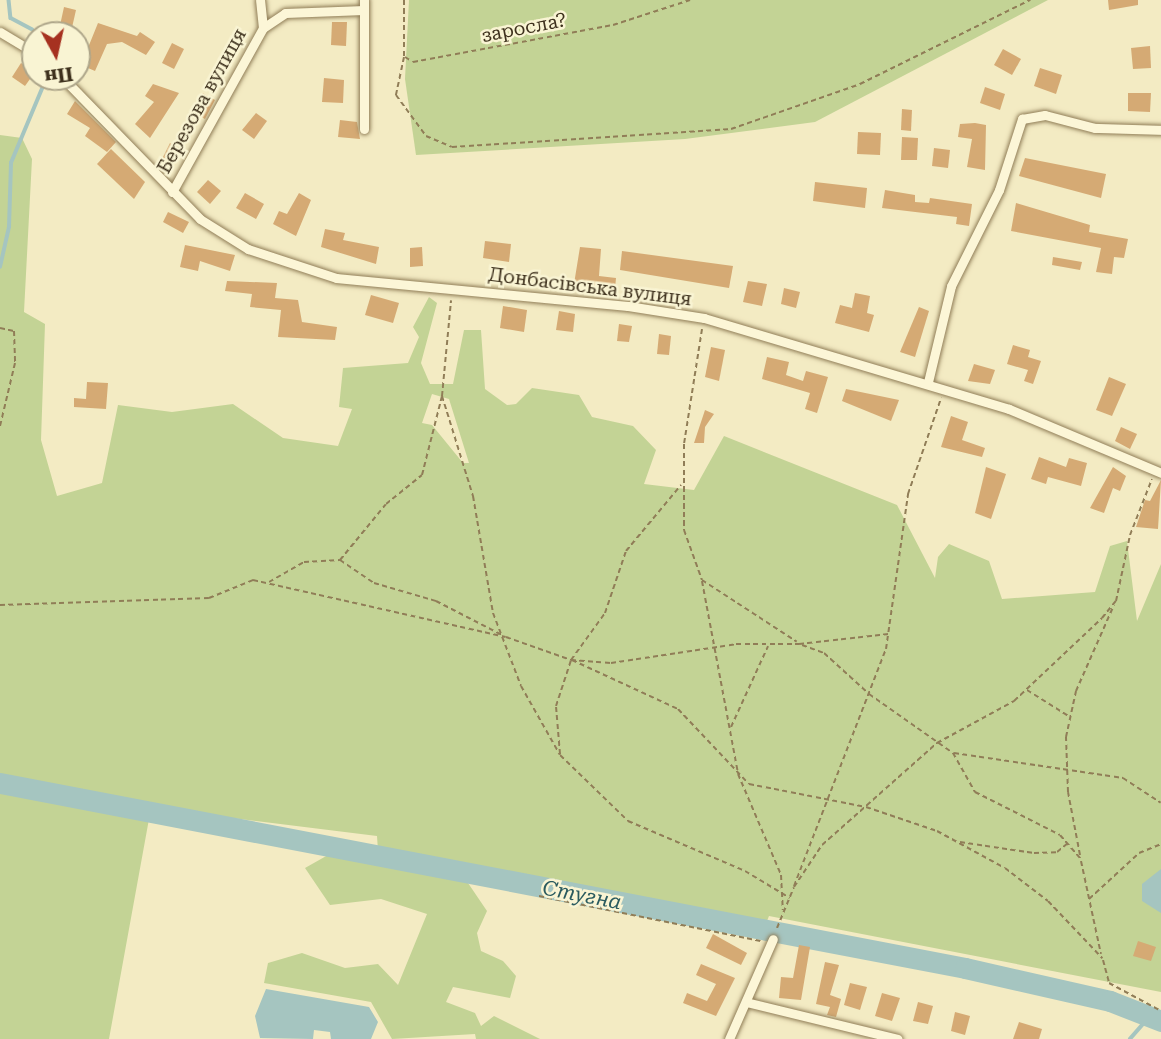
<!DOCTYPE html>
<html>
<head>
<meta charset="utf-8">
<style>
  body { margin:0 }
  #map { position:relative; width:1161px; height:1039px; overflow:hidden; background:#f3ebc3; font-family:"Roboto Serif",serif }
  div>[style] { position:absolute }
  .green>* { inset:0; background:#c3d395 }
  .water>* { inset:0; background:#a5c5c0 }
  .stream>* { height:3.5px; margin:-1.75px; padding:0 1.75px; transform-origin:1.75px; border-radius:1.75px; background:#a5c5c0 }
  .river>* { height:21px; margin:-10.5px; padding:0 10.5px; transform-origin:10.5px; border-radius:10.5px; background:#a5c5c0 }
  .building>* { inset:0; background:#d5aa74 }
  .path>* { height:2px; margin-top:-1px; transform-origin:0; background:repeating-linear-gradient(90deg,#907d57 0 5px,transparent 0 8.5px) }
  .roads { filter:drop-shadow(0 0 2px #907d57) drop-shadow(0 0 2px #907d57) }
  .street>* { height:9px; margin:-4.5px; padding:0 4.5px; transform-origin:4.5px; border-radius:4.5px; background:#fcf6d7 }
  span { translate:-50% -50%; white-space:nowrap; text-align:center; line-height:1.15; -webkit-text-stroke:5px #f9f4d3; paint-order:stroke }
  .street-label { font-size:19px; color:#3e311d }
  .water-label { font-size:21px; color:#2a5b5f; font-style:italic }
  .north { position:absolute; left:21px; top:21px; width:70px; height:70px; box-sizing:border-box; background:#f9f4d3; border:2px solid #aea68a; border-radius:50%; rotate:172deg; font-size:19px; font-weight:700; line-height:28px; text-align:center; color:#3e311d }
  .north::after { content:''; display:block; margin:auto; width:24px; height:32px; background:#a63120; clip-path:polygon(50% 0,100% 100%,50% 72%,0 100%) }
</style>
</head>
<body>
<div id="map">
  <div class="green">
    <div style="clip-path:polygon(409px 0,1048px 0,815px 122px,685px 139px,416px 155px,405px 79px)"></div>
    <div style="clip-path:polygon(evenodd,0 135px,22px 138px,32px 159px,24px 312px,45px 324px,41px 440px,57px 496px,102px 483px,118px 405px,172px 412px,233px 404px,283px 438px,338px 446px,352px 409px,339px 407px,343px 368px,408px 363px,419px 337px,413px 327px,429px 297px,437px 303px,421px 363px,430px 384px,453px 384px,464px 330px,481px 330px,485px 389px,507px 405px,516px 404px,532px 388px,579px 395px,592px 417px,633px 426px,656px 450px,644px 484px,694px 490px,724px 436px,897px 505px,935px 578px,938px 557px,949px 544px,989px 561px,1002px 599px,1095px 592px,1110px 546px,1127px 541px,1137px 621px,1161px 564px,1161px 992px,769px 916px,765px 926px,378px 851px,377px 836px,151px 808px,109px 1039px,0 1039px,0 135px,432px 394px,449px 399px,469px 463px,463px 463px,432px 425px,422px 423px,432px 394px)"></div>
    <div style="clip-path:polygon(328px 855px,468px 883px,487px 911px,477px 933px,481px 951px,503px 961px,516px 976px,510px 998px,453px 987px,446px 1002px,475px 1013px,481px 1026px,494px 1016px,540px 1039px,476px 1039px,475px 1034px,392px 1039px,371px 1002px,264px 983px,268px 963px,302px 953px,345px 968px,378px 964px,398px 985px,427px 914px,381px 899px,330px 905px,305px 868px)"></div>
  </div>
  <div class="water">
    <div style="clip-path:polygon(1161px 869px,1161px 913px,1142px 901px,1142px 884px)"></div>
    <div style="clip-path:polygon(266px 989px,369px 1007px,378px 1022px,371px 1039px,331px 1039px,330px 1032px,314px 1030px,313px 1039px,260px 1038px,255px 1016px)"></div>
  </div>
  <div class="stream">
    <div style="left:9px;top:0;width:18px;rotate:84deg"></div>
    <div style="left:11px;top:18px;width:24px;rotate:28deg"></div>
    <div style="left:28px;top:56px;width:9px;rotate:41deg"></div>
    <div style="left:0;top:267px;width:41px;rotate:-77.3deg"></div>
    <div style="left:9px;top:227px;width:64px;rotate:-88.2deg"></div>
    <div style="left:11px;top:163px;width:93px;rotate:-67.3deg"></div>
    <div style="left:0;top:787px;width:7px;rotate:8deg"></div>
    <div style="left:1130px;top:1039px;width:29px;rotate:-49deg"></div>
  </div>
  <div class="river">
    <div style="left:0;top:783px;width:983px;rotate:10.85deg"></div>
    <div style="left:965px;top:968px;width:149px;rotate:12.8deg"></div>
    <div style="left:1110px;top:1001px;width:55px;rotate:21.4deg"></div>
  </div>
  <div class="building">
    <div style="clip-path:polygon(1108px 0,1138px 0,1138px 5px,1109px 10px)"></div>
    <div style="clip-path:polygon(64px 7px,76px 10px,71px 32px,59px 30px)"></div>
    <div style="clip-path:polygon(332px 22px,347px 22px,346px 46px,331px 45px)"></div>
    <div style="clip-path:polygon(98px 23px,137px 36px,140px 32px,155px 42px,146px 55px,122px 42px,107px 44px,95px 71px,81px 65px)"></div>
    <div style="clip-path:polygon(172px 43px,184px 49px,174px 69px,162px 63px)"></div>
    <div style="clip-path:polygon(1150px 46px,1151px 68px,1133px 69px,1131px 48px)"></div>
    <div style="clip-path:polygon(1003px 49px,1021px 59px,1012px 75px,994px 65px)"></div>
    <div style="clip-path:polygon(21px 63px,35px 72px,25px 86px,12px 77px)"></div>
    <div style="clip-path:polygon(1040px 68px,1062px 75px,1056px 94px,1034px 86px)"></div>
    <div style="clip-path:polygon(324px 78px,344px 80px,343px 103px,322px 102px)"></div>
    <div style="clip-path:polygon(153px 84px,179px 93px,150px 138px,135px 124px,154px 102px,145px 96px)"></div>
    <div style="clip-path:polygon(985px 87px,1005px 94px,1000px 110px,980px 103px)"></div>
    <div style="clip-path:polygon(203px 93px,215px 100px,205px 119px,192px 112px)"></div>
    <div style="clip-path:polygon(1128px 93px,1151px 93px,1150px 112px,1128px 111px)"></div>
    <div style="clip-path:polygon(75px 101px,116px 142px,107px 152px,85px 136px,90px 128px,67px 114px)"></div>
    <div style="clip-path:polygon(902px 109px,912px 110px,911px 131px,901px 130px)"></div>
    <div style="clip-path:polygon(256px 113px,267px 121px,254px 139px,242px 130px)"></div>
    <div style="clip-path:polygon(340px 120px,357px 122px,360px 139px,338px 137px)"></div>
    <div style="clip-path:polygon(975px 123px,986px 125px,985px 170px,967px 167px,972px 139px,958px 137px,960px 124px)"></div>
    <div style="clip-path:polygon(858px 132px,881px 133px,880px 155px,857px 154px)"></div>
    <div style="clip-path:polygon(902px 137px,918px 138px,917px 160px,901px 160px)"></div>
    <div style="clip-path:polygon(170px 143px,181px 149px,173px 165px,162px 159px)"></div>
    <div style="clip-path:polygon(934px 148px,950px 150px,948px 168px,932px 166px)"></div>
    <div style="clip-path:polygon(111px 149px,145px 182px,134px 199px,97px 164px)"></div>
    <div style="clip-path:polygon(1025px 158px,1106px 174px,1101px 198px,1019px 176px)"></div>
    <div style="clip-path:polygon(208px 180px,221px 191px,210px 204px,197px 192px)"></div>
    <div style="clip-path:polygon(815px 182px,867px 188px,865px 208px,813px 201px)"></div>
    <div style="clip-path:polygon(885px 190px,915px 195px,915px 202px,929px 203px,930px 198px,972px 204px,969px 226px,956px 224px,957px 217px,882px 208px)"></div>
    <div style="clip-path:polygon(245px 193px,264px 204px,256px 219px,236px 208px)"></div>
    <div style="clip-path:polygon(299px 193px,311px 200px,296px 236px,273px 224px,279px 211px,287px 214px)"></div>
    <div style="clip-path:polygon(1016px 203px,1090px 225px,1089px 232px,1128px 239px,1124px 258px,1114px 257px,1112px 274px,1096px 272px,1101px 248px,1011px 231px)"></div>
    <div style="clip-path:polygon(168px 212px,189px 222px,183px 233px,163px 222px)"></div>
    <div style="clip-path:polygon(325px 229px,345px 233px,343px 240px,379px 247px,376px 264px,321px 247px)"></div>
    <div style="clip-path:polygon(485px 241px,511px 244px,509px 262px,483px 258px)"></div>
    <div style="clip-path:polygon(185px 245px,235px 255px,230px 271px,200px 261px,198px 271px,180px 267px)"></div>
    <div style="clip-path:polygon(422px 247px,423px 266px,410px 267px,410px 248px)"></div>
    <div style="clip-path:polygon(580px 247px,601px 249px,599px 276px,616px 278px,615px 289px,574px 284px)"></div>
    <div style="clip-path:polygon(622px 251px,733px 266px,729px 288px,620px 270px)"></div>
    <div style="clip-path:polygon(1053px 257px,1082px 262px,1080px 270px,1052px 265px)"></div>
    <div style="clip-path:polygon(227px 281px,277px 283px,275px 298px,298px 300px,302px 322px,337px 327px,335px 340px,278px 337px,281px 310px,250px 307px,252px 294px,225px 291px)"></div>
    <div style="clip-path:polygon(748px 281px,767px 284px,762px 306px,743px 302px)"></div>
    <div style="clip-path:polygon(784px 288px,800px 292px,796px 308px,781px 304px)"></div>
    <div style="clip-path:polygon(855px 293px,870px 296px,867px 313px,874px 315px,869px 332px,835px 323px,840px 305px,852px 308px)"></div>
    <div style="clip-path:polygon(371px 295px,399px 303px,393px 323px,365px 315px)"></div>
    <div style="clip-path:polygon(503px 306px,527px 310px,524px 332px,500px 328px)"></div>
    <div style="clip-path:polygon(919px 307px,929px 311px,915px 357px,900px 352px)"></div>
    <div style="clip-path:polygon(559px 311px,575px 314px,573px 332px,556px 330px)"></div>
    <div style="clip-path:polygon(619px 324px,632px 326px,629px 342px,617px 341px)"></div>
    <div style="clip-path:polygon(659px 334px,671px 336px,669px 355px,657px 354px)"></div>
    <div style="clip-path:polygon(1013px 345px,1030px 350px,1028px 357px,1041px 361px,1033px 384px,1024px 381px,1028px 370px,1007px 364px)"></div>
    <div style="clip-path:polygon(711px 347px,725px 350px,719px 381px,705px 377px)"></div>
    <div style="clip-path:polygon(767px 357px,789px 362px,786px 375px,803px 381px,806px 371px,828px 377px,817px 413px,805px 409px,810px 393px,762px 379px)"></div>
    <div style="clip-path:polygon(974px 364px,995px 370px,990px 384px,968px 381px)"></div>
    <div style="clip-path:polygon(1109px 377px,1126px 384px,1112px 416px,1096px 410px)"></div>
    <div style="clip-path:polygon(87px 382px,108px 383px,106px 409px,74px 407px,74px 398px,86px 399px)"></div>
    <div style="clip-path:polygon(846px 389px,899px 400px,891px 421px,842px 401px)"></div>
    <div style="clip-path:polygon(705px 410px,714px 414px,705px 427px,704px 443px,694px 443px)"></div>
    <div style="clip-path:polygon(951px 416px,968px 422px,962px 440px,985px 448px,982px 457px,941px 447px)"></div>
    <div style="clip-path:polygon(1121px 427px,1137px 434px,1130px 449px,1115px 441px)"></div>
    <div style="clip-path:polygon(1039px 457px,1066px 467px,1069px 458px,1087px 463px,1081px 486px,1048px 477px,1046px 484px,1031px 479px)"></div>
    <div style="clip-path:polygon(986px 467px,1006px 474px,991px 519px,975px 513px)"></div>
    <div style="clip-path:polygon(1113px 467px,1126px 476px,1120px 491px,1113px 488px,1104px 513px,1090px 508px)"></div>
    <div style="clip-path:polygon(1161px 480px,1158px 529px,1136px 527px,1145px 500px,1150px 501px)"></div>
    <div style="clip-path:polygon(713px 934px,747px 953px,741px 965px,706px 948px)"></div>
    <div style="clip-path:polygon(1138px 941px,1156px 947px,1151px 961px,1133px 956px)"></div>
    <div style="clip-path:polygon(799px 945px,810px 947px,801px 1000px,779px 998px,781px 977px,793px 978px)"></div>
    <div style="clip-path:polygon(825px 962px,839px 965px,830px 995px,841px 999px,836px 1017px,827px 1015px,830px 1007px,816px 1004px)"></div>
    <div style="clip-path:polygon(701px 964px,735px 978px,716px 1016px,683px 1003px,687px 993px,707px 1001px,716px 984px,696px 975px)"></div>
    <div style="clip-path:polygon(850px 983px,867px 987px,860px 1010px,844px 1005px)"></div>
    <div style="clip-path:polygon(882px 993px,900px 998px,892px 1021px,875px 1016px)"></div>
    <div style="clip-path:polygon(918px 1002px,933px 1006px,928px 1024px,913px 1021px)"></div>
    <div style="clip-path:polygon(955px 1012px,970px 1016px,965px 1035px,951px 1031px)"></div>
    <div style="clip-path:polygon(1019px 1022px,1042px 1029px,1039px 1039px,1013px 1039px)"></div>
  </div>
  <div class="path">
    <div style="left:404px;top:0;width:57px;rotate:90deg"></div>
    <div style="left:404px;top:57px;width:39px;rotate:102deg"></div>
    <div style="left:396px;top:95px;width:51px;rotate:53.8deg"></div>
    <div style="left:426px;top:136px;width:28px;rotate:23deg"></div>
    <div style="left:452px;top:147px;width:280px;rotate:-3.7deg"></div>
    <div style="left:731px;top:129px;width:137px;rotate:-19.2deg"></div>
    <div style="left:860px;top:84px;width:190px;rotate:-26.3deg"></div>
    <div style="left:405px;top:57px;width:9px;rotate:32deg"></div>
    <div style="left:413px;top:62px;width:203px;rotate:-10.5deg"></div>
    <div style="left:613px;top:25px;width:81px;rotate:-18deg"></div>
    <div style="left:0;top:328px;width:14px;rotate:12deg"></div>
    <div style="left:14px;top:331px;width:32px;rotate:88deg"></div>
    <div style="left:15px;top:363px;width:65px;rotate:103.4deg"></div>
    <div style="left:702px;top:329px;width:116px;rotate:98.9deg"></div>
    <div style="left:684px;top:444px;width:86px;rotate:90deg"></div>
    <div style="left:684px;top:530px;width:53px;rotate:70.2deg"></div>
    <div style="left:702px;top:580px;width:113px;rotate:33.1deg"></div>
    <div style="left:442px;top:396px;width:105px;rotate:72.8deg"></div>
    <div style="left:473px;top:496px;width:119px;rotate:80.3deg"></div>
    <div style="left:493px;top:613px;width:78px;rotate:69deg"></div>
    <div style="left:521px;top:686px;width:79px;rotate:60.5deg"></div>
    <div style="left:560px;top:755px;width:95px;rotate:44.1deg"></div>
    <div style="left:628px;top:821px;width:127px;rotate:23.1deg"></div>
    <div style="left:745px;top:871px;width:52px;rotate:31deg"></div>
    <div style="left:340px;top:560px;width:72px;rotate:-50.6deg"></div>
    <div style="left:386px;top:504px;width:46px;rotate:-38.9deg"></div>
    <div style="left:422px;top:475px;width:81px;rotate:-75.8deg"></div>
    <div style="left:442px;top:396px;width:96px;rotate:-84.6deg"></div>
    <div style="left:702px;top:581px;width:196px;rotate:79.4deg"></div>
    <div style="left:738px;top:774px;width:110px;rotate:66.9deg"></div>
    <div style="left:781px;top:875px;width:35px;rotate:87deg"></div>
    <div style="left:269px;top:582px;width:40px;rotate:-29.7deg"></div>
    <div style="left:304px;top:562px;width:36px;rotate:-3deg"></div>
    <div style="left:340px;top:560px;width:41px;rotate:34.1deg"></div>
    <div style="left:374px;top:583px;width:65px;rotate:16.2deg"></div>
    <div style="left:436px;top:601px;width:74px;rotate:27.3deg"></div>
    <div style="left:0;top:605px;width:209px;rotate:-1.9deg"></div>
    <div style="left:209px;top:598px;width:48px;rotate:-22.2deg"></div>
    <div style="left:253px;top:580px;width:259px;rotate:12.7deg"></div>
    <div style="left:506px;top:637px;width:69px;rotate:19.5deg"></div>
    <div style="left:571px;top:660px;width:40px;rotate:4.3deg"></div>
    <div style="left:611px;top:663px;width:126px;rotate:-8.6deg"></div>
    <div style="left:736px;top:644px;width:63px"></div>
    <div style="left:799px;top:644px;width:90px;rotate:-6.4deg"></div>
    <div style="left:802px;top:645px;width:23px;rotate:20deg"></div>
    <div style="left:824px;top:653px;width:61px;rotate:42.3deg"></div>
    <div style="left:869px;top:694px;width:103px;rotate:35.1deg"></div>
    <div style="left:953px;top:753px;width:45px;rotate:60.6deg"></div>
    <div style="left:975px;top:792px;width:95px;rotate:26.8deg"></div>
    <div style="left:1060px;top:835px;width:32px;rotate:49deg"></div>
    <div style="left:572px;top:660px;width:117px;rotate:24.8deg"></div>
    <div style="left:678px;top:709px;width:103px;rotate:46.6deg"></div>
    <div style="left:749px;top:784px;width:119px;rotate:11.1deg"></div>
    <div style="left:866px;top:807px;width:75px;rotate:18.7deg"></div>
    <div style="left:937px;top:831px;width:77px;rotate:28.6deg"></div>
    <div style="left:1005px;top:868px;width:54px;rotate:37.5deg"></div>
    <div style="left:1048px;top:901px;width:79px;rotate:46.5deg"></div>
    <div style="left:1027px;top:690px;width:51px;rotate:32.1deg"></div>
    <div style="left:731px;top:727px;width:89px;rotate:-65.4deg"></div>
    <div style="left:954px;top:753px;width:171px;rotate:8.4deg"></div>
    <div style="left:1123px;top:778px;width:45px;rotate:33.3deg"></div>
    <div style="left:560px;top:754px;width:48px;rotate:-94.8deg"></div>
    <div style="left:556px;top:706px;width:48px;rotate:-71.9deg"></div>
    <div style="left:571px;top:660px;width:58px;rotate:-54.1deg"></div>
    <div style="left:605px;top:613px;width:65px;rotate:-71.3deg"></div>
    <div style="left:626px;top:551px;width:86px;rotate:-50.2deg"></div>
    <div style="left:960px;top:842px;width:75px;rotate:8.5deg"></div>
    <div style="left:1034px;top:853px;width:23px;rotate:-2deg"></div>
    <div style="left:1057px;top:852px;width:13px;rotate:-39deg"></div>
    <div style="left:1080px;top:855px;width:64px;rotate:-100.8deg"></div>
    <div style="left:1068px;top:792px;width:55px;rotate:-92.1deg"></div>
    <div style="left:1066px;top:737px;width:47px;rotate:-77.7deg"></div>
    <div style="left:1076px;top:691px;width:94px;rotate:-66.2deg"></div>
    <div style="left:1081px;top:861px;width:95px;rotate:77.9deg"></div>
    <div style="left:794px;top:886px;width:254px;rotate:-68.8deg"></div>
    <div style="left:886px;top:649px;width:157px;rotate:-81.9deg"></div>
    <div style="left:908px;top:494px;width:102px;rotate:-71deg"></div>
    <div style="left:539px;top:896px;width:226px;rotate:11.5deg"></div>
    <div style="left:1089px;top:899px;width:68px;rotate:-42.6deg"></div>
    <div style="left:1139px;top:853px;width:24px;rotate:-22deg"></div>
    <div style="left:777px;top:928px;width:44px;rotate:-67.5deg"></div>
    <div style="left:794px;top:887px;width:50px;rotate:-56.3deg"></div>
    <div style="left:822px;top:845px;width:154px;rotate:-41.6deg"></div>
    <div style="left:937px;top:743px;width:88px;rotate:-28.6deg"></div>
    <div style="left:1014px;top:701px;width:121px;rotate:-43.3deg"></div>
    <div style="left:1102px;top:618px;width:22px;rotate:-51deg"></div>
    <div style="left:1116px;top:601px;width:67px;rotate:-78deg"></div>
    <div style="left:1130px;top:535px;width:60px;rotate:-68.6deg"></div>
    <div style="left:1103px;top:960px;width:24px;rotate:75deg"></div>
    <div style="left:1109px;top:983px;width:59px;rotate:28.3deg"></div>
  </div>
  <div class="roads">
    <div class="street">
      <div style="left:263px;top:28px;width:27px;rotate:-34deg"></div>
      <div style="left:285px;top:13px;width:79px;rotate:-2.2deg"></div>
      <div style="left:0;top:32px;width:41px;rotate:31deg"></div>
      <div style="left:62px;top:77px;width:198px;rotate:45.8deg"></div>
      <div style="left:200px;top:219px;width:57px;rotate:32deg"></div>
      <div style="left:248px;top:249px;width:93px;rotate:18.2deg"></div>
      <div style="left:336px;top:278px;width:293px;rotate:5.5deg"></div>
      <div style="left:628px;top:306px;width:77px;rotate:9deg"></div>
      <div style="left:704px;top:318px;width:318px;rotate:16.6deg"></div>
      <div style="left:1009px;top:409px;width:165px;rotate:22.8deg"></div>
      <div style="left:364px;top:129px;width:129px;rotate:-90deg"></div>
      <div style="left:172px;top:192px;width:188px;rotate:-61deg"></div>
      <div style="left:263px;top:28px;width:28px;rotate:-96deg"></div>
      <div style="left:928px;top:382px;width:99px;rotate:-76.5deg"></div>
      <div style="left:951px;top:286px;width:107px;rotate:-63.4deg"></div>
      <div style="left:999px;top:190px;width:75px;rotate:-72.1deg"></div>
      <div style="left:1022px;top:119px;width:23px;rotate:-10deg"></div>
      <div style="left:1045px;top:115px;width:52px;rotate:14.6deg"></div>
      <div style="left:1095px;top:128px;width:66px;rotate:1.7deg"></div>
      <div style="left:746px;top:1002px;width:156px;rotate:13.7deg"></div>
      <div style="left:729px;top:1039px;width:109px;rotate:-66.3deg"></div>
    </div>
  </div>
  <div class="street-label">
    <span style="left:524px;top:28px;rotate:-11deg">заросла?</span>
    <span style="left:202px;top:101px;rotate:-61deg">Березова вулиця</span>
    <span style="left:590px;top:287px;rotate:7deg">Донбасівська вулиця</span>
  </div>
  <div class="water-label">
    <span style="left:582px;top:895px;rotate:11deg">Стугна</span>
  </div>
  <div class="north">Пн</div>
</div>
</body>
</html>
